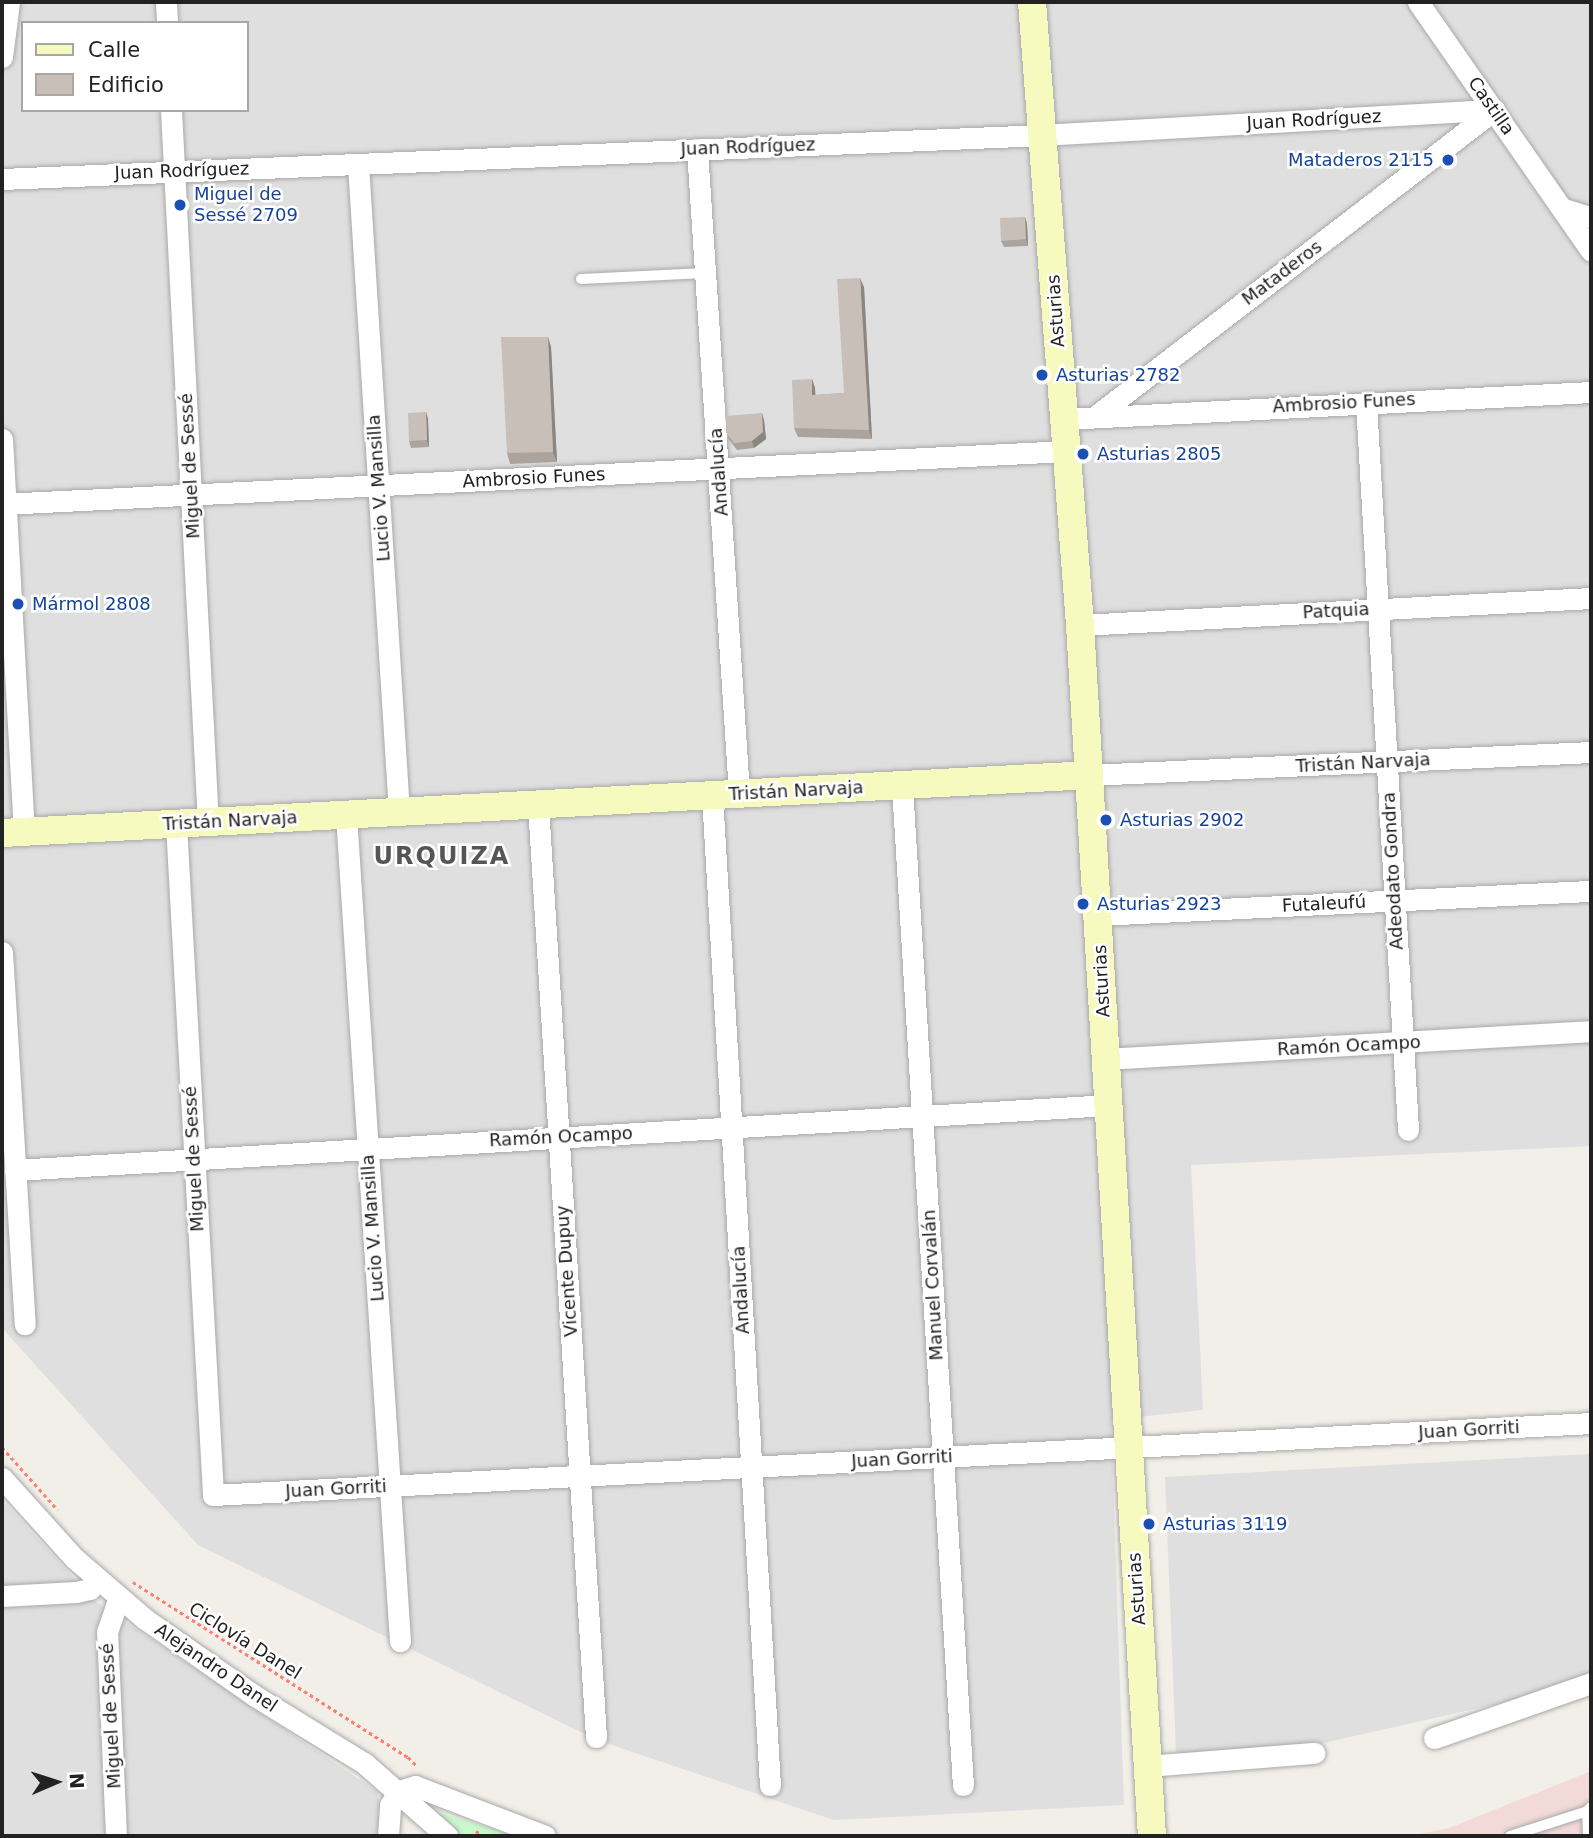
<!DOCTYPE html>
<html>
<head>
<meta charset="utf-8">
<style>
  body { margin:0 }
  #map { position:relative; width:1593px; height:1838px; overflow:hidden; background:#f2efe9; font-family:"DejaVu Sans",sans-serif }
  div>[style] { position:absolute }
  .residential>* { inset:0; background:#e0dfdf }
  .commercial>* { inset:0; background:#f2dad9 }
  .park>* { inset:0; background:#c8facc }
  .path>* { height:2.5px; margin-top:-1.25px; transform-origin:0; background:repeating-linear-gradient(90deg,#fa8072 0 3.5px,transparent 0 7px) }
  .roads { filter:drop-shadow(0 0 2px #a9a9a9) drop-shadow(0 0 2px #a9a9a9) }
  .lane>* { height:10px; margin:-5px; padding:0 5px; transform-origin:5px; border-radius:5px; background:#fff }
  .street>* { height:21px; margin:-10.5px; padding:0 10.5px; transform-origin:10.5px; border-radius:10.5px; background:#fff }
  .secondary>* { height:28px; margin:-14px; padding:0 14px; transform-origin:14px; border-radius:14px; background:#f7fabf }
  .wall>* { inset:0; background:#aba49e }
  .shaded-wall>* { inset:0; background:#8b8681 }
  .building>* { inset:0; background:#c7bfb8 }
  .dots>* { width:19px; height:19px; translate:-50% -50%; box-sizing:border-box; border:4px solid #fff; border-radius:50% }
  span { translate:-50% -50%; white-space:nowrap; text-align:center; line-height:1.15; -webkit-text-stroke:5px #fff; paint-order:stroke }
  .street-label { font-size:18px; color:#222 }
  .transit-label { font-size:18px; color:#164399 }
  .right { translate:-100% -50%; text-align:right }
  .left { translate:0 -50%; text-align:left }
  .district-label { font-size:24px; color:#555; font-weight:700; letter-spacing:2px }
  .frame { position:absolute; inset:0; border:4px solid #222; pointer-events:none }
  .legend { position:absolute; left:21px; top:21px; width:228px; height:91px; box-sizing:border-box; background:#fff; border:2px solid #a7a7a7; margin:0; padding:9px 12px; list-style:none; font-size:21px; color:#222 }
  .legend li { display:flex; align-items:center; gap:14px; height:35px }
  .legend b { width:35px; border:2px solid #a7a7a7 }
  .north { position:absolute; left:21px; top:1747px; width:70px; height:70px; -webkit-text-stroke:5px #fff; paint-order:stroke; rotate:87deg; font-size:19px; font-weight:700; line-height:28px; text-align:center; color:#222 }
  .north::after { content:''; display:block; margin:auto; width:24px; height:32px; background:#222; clip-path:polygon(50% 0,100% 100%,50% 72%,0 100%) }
</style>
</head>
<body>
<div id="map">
  <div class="residential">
    <div style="clip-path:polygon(evenodd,2px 2px,1591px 2px,1591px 1146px,1191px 1165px,1203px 1410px,1111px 1420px,1124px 1805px,834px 1820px,597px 1740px,198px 1545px,2px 1328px,2px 2px,23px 23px,247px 23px,247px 110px,23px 110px,23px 23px)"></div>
    <div style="clip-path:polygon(1591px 1454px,1591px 1675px,1519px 1699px,1177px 1776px,1165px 1477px)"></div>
    <div style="clip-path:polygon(2px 1500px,96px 1602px,378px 1792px,380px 1836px,2px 1836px)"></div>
  </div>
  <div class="commercial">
    <div style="clip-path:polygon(1591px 1771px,1591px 1836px,1409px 1836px,1449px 1828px)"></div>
  </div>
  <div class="park">
    <div style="clip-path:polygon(433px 1811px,517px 1836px,463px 1836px)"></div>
  </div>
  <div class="path">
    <div style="left:2px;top:1447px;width:84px;rotate:48.4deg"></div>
    <div style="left:133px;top:1582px;width:326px;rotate:32.5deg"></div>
    <div style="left:408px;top:1757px;width:14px;rotate:45deg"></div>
    <div style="left:476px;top:1831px;width:9px;rotate:32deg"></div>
  </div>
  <div class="roads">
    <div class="lane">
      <div style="left:581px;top:279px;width:124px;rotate:-2.8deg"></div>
      <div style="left:1510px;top:1836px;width:85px;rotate:-17.8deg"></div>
      <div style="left:1588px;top:1836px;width:25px;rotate:-92deg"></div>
      <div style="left:1587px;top:1811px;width:6px;rotate:-45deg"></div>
    </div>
    <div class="street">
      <div style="left:166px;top:2px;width:21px;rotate:87deg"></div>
      <div style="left:1418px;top:2px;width:303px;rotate:55.2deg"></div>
      <div style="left:2px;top:57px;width:55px;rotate:-82.7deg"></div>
      <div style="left:171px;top:110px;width:713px;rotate:87.03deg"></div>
      <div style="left:697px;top:149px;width:646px;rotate:86.27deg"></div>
      <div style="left:358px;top:164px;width:649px;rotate:86.38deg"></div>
      <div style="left:2px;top:179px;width:1041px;rotate:-2.42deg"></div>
      <div style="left:1042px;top:135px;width:453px;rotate:-3.2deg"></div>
      <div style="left:1564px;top:209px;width:28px;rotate:17deg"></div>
      <div style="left:1366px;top:403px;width:728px;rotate:86.69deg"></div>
      <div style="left:1097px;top:415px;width:501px;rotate:-37.53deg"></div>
      <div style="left:1064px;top:419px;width:528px;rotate:-2.93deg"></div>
      <div style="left:2px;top:439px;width:394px;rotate:86.8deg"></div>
      <div style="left:2px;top:504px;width:1066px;rotate:-2.85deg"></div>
      <div style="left:1080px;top:625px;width:512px;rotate:-3.02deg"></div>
      <div style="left:1089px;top:775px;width:503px;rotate:-2.62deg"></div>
      <div style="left:902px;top:786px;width:1001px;rotate:86.51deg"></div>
      <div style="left:712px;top:795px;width:992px;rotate:86.65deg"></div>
      <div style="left:538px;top:805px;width:934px;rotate:86.44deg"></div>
      <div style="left:346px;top:815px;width:828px;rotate:86.26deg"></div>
      <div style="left:176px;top:824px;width:672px;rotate:86.84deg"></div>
      <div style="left:213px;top:1495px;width:1380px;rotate:-2.99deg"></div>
      <div style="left:1098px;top:915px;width:494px;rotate:-2.8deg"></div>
      <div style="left:2px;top:952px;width:373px;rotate:86.5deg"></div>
      <div style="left:1106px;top:1059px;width:486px;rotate:-3.3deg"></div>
      <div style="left:15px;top:1170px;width:1095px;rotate:-3.4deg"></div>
      <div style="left:2px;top:1478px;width:108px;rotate:48deg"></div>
      <div style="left:74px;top:1558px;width:94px;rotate:40.7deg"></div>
      <div style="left:145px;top:1619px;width:134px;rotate:35deg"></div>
      <div style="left:255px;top:1696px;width:128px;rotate:31.6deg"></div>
      <div style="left:364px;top:1763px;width:111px;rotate:41.3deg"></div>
      <div style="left:2px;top:1596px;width:74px;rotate:-3.1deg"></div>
      <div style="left:76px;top:1592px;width:14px;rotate:-12deg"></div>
      <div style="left:90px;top:1589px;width:13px;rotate:-58deg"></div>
      <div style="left:1434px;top:1738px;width:166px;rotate:-19.3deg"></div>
      <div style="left:1148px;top:1766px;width:167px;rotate:-4.5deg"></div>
      <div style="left:399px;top:1791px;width:17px;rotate:-17deg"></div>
      <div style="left:415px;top:1786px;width:139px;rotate:21deg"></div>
      <div style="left:116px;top:1836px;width:204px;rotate:-92.5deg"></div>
      <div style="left:107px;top:1632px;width:36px;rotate:-71deg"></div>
      <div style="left:388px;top:1836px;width:31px;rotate:-86deg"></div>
      <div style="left:390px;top:1805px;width:17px;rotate:-57deg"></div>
    </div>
    <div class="secondary">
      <div style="left:1032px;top:2px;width:625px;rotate:85.59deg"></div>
      <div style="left:1080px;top:625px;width:1213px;rotate:86.6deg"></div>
      <div style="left:2px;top:833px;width:1089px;rotate:-3.05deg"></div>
    </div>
  </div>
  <div class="wall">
    <div style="clip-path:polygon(1025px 217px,1027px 224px,1028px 246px,1004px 247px,1001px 241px)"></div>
    <div style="clip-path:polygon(864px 287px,872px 439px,798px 437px,794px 428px,812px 379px,815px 388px,815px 395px,844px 393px)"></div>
    <div style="clip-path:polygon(548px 337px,551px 347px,557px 462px,510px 464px,507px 453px)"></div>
    <div style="clip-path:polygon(426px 412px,428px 419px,429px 447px,411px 448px,409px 441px)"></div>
    <div style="clip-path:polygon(764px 420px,766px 439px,754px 448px,737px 450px,729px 440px,727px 434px)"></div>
  </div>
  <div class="shaded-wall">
    <div style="clip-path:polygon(1025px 217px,1027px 224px,1028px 246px,1026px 239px)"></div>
    <div style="clip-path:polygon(860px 278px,864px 287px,872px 439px,869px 430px)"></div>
    <div style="clip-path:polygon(548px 337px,551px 347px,557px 462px,553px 452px)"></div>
    <div style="clip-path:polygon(812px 379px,815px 388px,816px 404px,812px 395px)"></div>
    <div style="clip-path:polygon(426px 412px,428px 419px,429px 447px,427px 440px)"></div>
    <div style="clip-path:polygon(762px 413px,764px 420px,766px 439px,754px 448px,752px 441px)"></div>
  </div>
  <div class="building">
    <div style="clip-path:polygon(1025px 217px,1026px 239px,1001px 241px,1000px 218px)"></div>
    <div style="clip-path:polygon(860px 278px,869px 430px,794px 428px,792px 380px,812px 379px,812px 395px,844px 393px,837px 279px)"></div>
    <div style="clip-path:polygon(501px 337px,548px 337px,553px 452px,507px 453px)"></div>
    <div style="clip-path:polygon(426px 412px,427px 440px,409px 441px,408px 413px)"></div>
    <div style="clip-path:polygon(762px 413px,763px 432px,752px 441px,734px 443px,727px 434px,725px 416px)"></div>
  </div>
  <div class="dots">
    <div style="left:1448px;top:160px;background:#1a4fb4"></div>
    <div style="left:180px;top:205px;background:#1a4fb4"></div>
    <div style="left:1042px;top:375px;background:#1a4fb4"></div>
    <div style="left:1083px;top:454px;background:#1a4fb4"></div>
    <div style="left:18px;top:604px;background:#1a4fb4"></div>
    <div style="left:1106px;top:820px;background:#1a4fb4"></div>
    <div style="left:1083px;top:904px;background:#1a4fb4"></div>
    <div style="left:1149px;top:1524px;background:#1a4fb4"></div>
  </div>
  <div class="street-label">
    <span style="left:1491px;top:106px;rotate:55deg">Castilla</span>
    <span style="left:1314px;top:120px;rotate:-3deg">Juan Rodríguez</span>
    <span style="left:748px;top:147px;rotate:-2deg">Juan Rodríguez</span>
    <span style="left:182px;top:171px;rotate:-2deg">Juan Rodríguez</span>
    <span style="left:1282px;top:273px;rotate:-37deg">Mataderos</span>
    <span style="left:1056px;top:311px;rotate:-94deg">Asturias</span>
    <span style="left:1344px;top:403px;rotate:-3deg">Ambrosio Funes</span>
    <span style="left:190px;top:466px;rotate:-93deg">Miguel de Sessé</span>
    <span style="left:719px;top:472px;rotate:-94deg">Andalucía</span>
    <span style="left:534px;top:478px;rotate:-3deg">Ambrosio Funes</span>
    <span style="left:379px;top:488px;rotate:-94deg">Lucio V. Mansilla</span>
    <span style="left:1336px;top:611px;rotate:-3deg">Patquia</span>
    <span style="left:1363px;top:763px;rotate:-3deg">Tristán Narvaja</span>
    <span style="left:796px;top:791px;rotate:-3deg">Tristán Narvaja</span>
    <span style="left:230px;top:821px;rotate:-3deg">Tristán Narvaja</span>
    <span style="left:1393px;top:871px;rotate:-93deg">Adeodato Gondra</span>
    <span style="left:1324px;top:904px;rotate:-3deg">Futaleufú</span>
    <span style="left:1102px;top:981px;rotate:-93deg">Asturias</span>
    <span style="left:1349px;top:1046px;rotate:-3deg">Ramón Ocampo</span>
    <span style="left:561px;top:1137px;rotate:-3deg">Ramón Ocampo</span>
    <span style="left:194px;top:1159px;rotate:-93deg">Miguel de Sessé</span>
    <span style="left:373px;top:1228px;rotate:-94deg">Lucio V. Mansilla</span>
    <span style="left:567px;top:1271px;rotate:-94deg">Vicente Dupuy</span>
    <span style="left:933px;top:1285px;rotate:-93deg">Manuel Corvalán</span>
    <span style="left:741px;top:1290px;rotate:-93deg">Andalucía</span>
    <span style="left:1469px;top:1430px;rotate:-3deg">Juan Gorriti</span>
    <span style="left:902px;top:1459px;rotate:-3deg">Juan Gorriti</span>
    <span style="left:336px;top:1489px;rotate:-3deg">Juan Gorriti</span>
    <span style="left:1137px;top:1589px;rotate:-94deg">Asturias</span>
    <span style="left:245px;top:1641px;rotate:32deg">Ciclovía Danel</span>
    <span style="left:216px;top:1668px;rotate:34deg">Alejandro Danel</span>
    <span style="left:111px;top:1716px;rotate:-93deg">Miguel de Sessé</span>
  </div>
  <div class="transit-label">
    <span class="right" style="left:1434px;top:160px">Mataderos 2115</span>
    <span class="left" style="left:194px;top:205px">Miguel de<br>Sessé 2709</span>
    <span class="left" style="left:1056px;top:375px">Asturias 2782</span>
    <span class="left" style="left:1097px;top:454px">Asturias 2805</span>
    <span class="left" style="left:32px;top:604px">Mármol 2808</span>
    <span class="left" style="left:1120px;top:820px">Asturias 2902</span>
    <span class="left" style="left:1097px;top:904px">Asturias 2923</span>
    <span class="left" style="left:1163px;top:1524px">Asturias 3119</span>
  </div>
  <div class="district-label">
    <span style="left:442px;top:857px">URQUIZA</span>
  </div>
  <div class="frame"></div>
  <ul class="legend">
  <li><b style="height:9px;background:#f7fabf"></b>Calle</li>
  <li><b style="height:19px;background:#c7bfb8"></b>Edificio</li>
  </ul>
  <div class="north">N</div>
</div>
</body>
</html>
